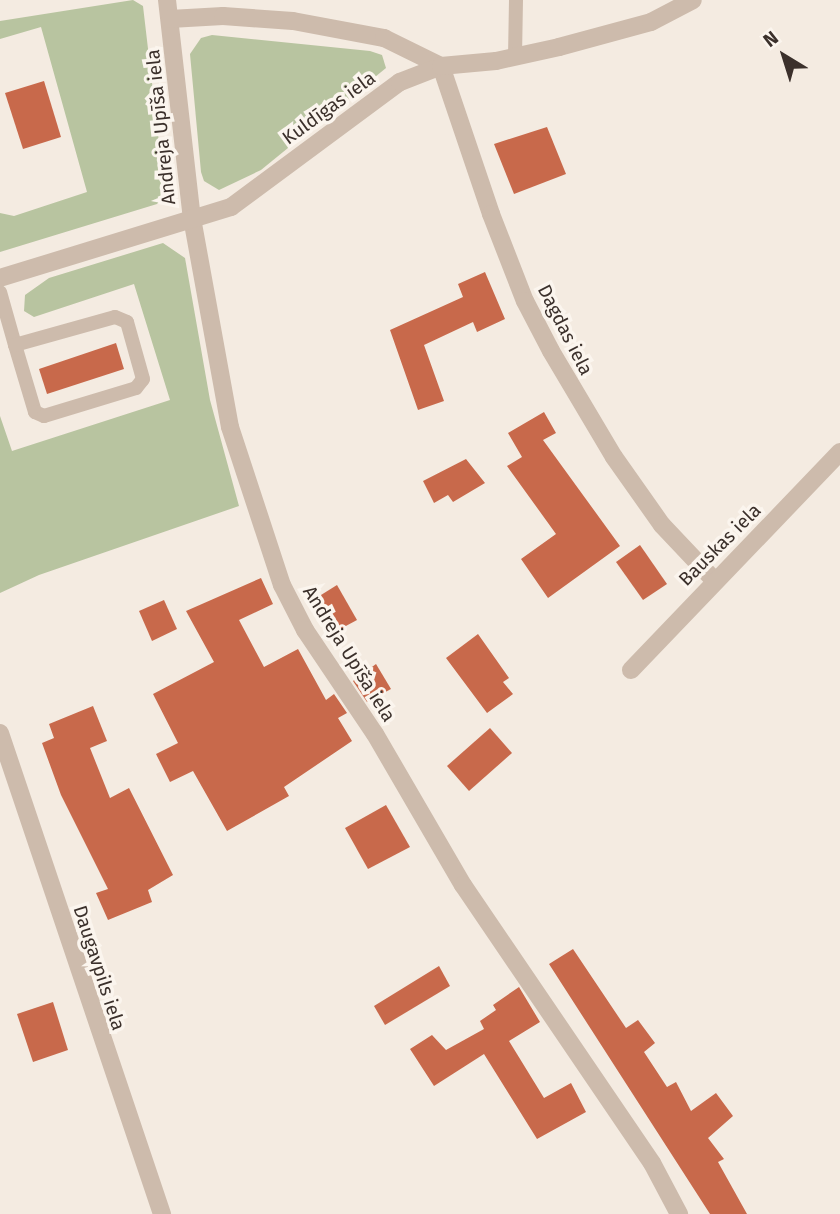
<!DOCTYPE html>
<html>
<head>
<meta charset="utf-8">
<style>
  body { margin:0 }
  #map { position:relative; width:840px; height:1214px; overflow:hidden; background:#f4ebe1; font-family:"Fira Sans",sans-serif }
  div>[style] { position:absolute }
  .green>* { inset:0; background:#b8c4a0 }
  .building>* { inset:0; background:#c8694b }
  .service>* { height:14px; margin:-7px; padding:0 7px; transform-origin:7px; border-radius:7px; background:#cdbbac }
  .minor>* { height:18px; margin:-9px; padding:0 9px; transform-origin:9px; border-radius:9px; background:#cdbbac }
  span { translate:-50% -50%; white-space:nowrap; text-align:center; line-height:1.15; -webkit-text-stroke:7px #fbf5ee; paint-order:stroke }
  .street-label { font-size:19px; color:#3b302b }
  .north { position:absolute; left:749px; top:21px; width:70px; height:70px; -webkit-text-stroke:5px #fbf5ee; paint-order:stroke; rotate:322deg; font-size:19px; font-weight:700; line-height:28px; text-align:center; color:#3b302b }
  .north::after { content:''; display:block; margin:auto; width:24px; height:32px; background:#3b302b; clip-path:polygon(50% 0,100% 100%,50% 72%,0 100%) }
</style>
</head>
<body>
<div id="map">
  <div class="green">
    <div style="clip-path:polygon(133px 0,143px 6px,165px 194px,157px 204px,0 252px,0 213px,14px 216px,87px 192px,41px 27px,0 39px,0 21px)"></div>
    <div style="clip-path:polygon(212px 35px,370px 51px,382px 55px,386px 68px,261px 170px,219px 190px,204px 181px,201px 172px,190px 54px,201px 38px)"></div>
    <div style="clip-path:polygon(163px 243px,185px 258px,210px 400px,239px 506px,39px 575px,0 593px,0 416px,12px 451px,170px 400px,134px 284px,34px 317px,24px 311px,25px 295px,49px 278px)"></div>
  </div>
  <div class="building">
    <div style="clip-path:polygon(44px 81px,61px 137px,23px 149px,5px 93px)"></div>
    <div style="clip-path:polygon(547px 127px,566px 174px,514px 194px,494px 144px)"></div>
    <div style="clip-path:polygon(485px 272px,505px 319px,477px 332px,473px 322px,424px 345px,444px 401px,418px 410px,390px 330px,463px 297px,458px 284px)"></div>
    <div style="clip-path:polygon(116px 343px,124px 369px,47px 394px,39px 369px)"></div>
    <div style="clip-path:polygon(544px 412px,556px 433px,543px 440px,620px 546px,548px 598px,521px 559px,556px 534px,507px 466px,522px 457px,508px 433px)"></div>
    <div style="clip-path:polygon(466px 459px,485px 483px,453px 502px,448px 495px,434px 503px,423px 481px)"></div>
    <div style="clip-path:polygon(640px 545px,667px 584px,643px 600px,616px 562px)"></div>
    <div style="clip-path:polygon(261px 578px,273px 604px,239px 620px,264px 667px,298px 649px,326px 700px,334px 694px,347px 713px,338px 718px,352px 741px,284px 787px,289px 796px,227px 831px,193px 771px,170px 782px,156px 754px,178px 743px,153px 694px,214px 662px,186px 611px)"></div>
    <div style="clip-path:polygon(337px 585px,357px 620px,331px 634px,313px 600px)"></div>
    <div style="clip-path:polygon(164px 600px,177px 629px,152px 641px,139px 611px)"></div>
    <div style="clip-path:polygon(478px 634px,509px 678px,503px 682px,513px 694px,487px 713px,446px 658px)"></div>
    <div style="clip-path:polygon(376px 664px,391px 689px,367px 702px,353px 681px)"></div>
    <div style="clip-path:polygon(93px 706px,107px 741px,90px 748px,110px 798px,129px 788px,173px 875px,148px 890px,152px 902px,108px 920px,96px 893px,108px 889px,61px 795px,42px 743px,54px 738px,49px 724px)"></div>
    <div style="clip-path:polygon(490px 728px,512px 753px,469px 791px,447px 766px)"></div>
    <div style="clip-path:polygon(386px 805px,410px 847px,368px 869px,345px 828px)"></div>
    <div style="clip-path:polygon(573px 949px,626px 1028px,638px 1020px,655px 1043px,644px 1052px,667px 1087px,676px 1082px,691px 1111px,716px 1093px,733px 1116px,708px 1138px,724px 1159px,718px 1162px,747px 1214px,710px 1214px,549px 964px)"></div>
    <div style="clip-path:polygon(439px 966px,450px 986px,385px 1025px,374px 1006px)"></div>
    <div style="clip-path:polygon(519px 987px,540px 1022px,509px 1041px,544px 1098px,571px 1083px,586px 1112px,537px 1139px,484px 1054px,434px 1086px,410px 1049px,432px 1035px,446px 1050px,484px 1029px,480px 1021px,496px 1010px,493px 1005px)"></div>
    <div style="clip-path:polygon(53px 1002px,68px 1050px,33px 1062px,17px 1014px)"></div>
  </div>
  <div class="service">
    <div style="left:515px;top:57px;width:57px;rotate:-89deg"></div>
    <div style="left:0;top:292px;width:55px;rotate:74.2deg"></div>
    <div style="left:15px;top:345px;width:70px;rotate:73.4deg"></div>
    <div style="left:35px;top:412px;width:10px;rotate:24deg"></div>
    <div style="left:44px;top:416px;width:96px;rotate:-16.9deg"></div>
    <div style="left:136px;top:388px;width:11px;rotate:-52deg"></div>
    <div style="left:143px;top:379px;width:59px;rotate:-105.7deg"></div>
    <div style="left:127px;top:322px;width:13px;rotate:-157deg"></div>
    <div style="left:115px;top:317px;width:104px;rotate:164.4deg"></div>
  </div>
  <div class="minor">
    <div style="left:167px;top:0;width:219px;rotate:83.5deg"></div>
    <div style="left:192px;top:218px;width:212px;rotate:79.7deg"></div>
    <div style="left:230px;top:427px;width:166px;rotate:71.8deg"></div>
    <div style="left:282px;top:585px;width:51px;rotate:62.9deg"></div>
    <div style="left:305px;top:630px;width:125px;rotate:56.1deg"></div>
    <div style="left:375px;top:734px;width:175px;rotate:59.8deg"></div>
    <div style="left:463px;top:885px;width:336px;rotate:55.8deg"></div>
    <div style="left:652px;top:1163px;width:58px;rotate:62.1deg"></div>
    <div style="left:170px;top:19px;width:53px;rotate:-3.2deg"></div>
    <div style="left:223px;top:16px;width:70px;rotate:4.1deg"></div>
    <div style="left:293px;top:21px;width:93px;rotate:10.6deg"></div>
    <div style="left:384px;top:38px;width:64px;rotate:26.2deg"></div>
    <div style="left:441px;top:66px;width:156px;rotate:71.3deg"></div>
    <div style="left:491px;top:214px;width:93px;rotate:68.7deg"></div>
    <div style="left:525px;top:301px;width:56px;rotate:62.5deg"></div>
    <div style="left:551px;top:351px;width:123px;rotate:59.3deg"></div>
    <div style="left:614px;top:457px;width:83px;rotate:54.8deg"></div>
    <div style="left:662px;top:525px;width:76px;rotate:46.6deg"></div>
    <div style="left:0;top:278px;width:242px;rotate:-17.1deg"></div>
    <div style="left:231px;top:207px;width:210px;rotate:-36.5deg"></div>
    <div style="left:400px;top:82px;width:44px;rotate:-21.3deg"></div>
    <div style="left:441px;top:66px;width:55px;rotate:-5.2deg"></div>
    <div style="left:496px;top:61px;width:65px;rotate:-12.5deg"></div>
    <div style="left:559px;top:47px;width:95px;rotate:-15.2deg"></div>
    <div style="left:651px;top:22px;width:47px;rotate:-27.6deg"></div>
    <div style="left:631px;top:670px;width:302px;rotate:-46.2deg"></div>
    <div style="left:0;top:733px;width:508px;rotate:71.39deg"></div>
  </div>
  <div class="street-label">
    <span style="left:329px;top:108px;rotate:-36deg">Kuldīgas iela</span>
    <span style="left:161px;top:127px;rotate:-96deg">Andreja Upīša iela</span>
    <span style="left:565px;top:330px;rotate:63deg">Dagdas iela</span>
    <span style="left:720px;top:545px;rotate:-45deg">Bauskas iela</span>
    <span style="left:349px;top:654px;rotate:58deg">Andreja Upīša iela</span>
    <span style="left:99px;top:968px;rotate:72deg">Daugavpils iela</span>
  </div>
  <div class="north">N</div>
</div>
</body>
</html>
